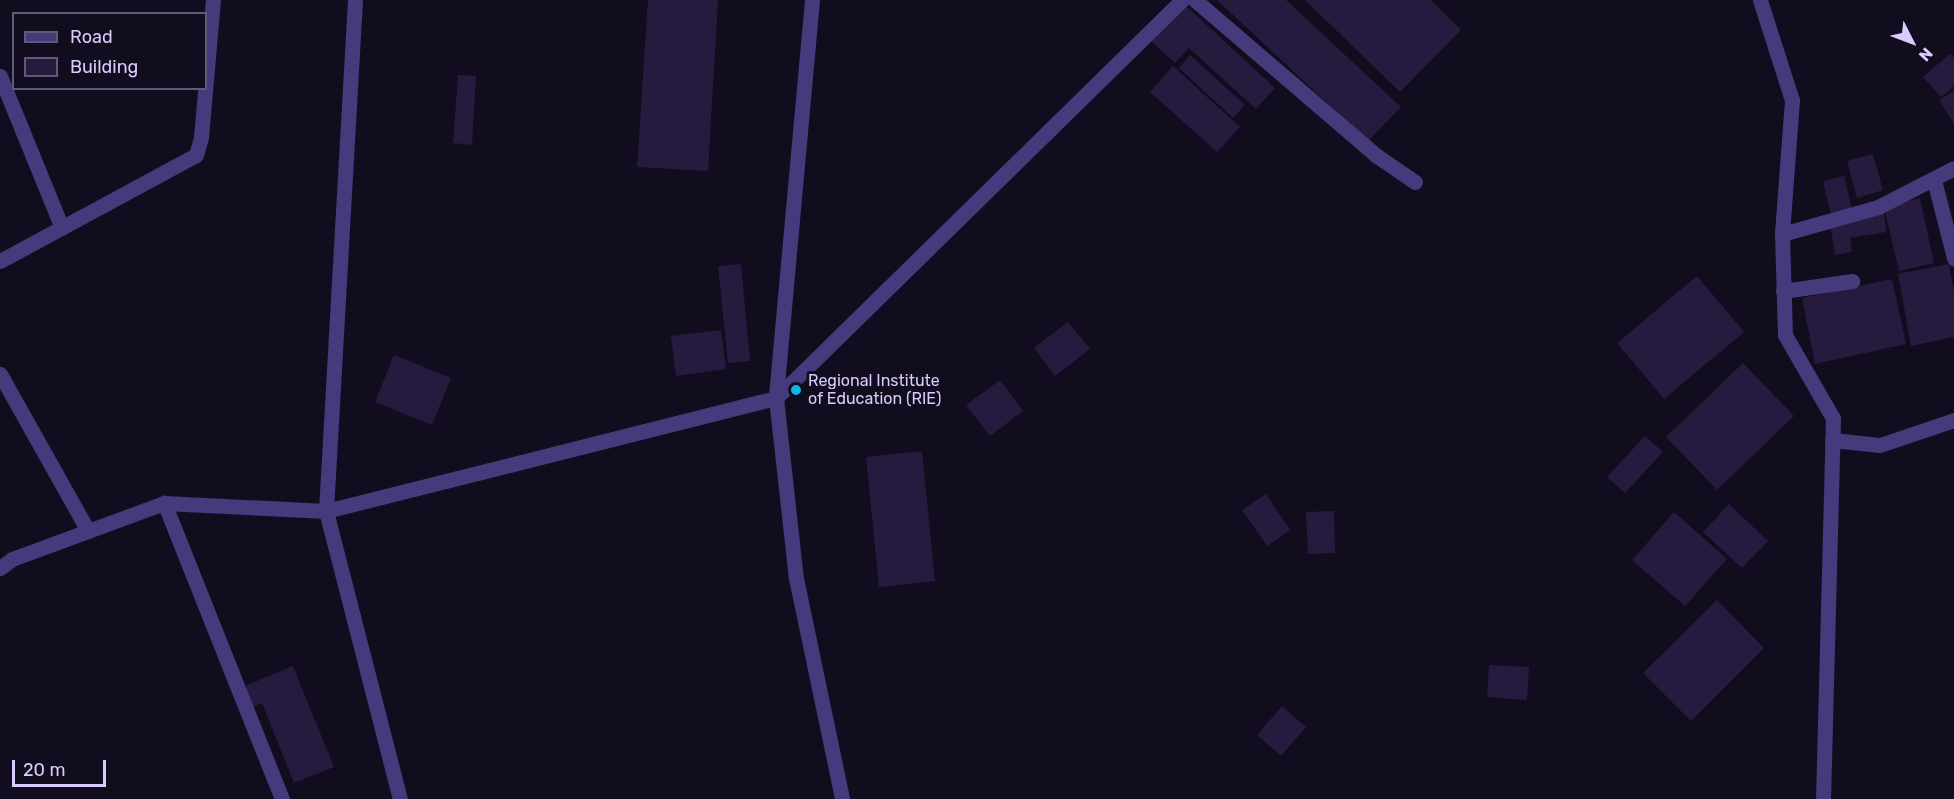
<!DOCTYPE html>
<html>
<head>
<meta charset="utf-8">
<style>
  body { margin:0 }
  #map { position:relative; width:1954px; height:799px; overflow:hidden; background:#120d1e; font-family:Rubik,sans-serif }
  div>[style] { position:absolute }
  .building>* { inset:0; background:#261a3e }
  .service>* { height:15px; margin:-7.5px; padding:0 7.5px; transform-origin:7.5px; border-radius:7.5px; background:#453a7b }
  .minor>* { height:15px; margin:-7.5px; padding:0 7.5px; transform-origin:7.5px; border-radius:7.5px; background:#453a7b }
  .dots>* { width:16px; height:16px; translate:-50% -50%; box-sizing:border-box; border:3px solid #120d1e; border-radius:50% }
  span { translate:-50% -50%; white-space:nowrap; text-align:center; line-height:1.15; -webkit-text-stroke:6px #120d1e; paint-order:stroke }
  .poi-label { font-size:16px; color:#d8ccfd }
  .left { translate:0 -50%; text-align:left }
  .legend { position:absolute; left:12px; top:12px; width:195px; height:78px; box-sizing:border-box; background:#120d1e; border:2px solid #615977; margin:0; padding:8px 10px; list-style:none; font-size:18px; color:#d8ccfd }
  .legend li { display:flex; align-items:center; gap:12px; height:30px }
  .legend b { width:30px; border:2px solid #615977 }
  .north { position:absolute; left:1882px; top:12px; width:60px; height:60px; -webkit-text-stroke:4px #120d1e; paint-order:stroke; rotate:132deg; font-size:16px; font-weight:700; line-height:24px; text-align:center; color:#d8ccfd }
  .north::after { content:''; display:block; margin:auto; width:21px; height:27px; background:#d8ccfd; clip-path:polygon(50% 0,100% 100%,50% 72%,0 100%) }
  .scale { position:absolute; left:12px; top:760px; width:94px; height:27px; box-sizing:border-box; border:3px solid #d8ccfd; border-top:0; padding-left:8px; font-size:18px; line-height:21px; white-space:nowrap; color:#d8ccfd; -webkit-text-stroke:4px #120d1e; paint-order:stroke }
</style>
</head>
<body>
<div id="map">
  <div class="building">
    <div style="clip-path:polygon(648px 0,718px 0,708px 171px,637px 167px)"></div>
    <div style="clip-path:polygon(1217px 0,1286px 0,1401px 107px,1368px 141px)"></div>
    <div style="clip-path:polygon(1305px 0,1431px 0,1461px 30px,1400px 92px)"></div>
    <div style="clip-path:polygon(1184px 4px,1275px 88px,1256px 109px,1189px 48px,1175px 63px,1150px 40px)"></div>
    <div style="clip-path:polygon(1950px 54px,1954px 58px,1954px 86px,1941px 97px,1923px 77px)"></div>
    <div style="clip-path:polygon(1190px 55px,1245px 105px,1233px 118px,1179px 68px)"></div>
    <div style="clip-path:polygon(1173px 66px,1240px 127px,1217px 152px,1150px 92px)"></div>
    <div style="clip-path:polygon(458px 75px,476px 76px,472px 145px,453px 143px)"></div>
    <div style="clip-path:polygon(1954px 91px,1954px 124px,1939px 100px)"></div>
    <div style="clip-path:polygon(1873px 154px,1883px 190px,1857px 198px,1847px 161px)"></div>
    <div style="clip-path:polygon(1844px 176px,1852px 210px,1831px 215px,1823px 181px)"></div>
    <div style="clip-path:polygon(1920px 198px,1934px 263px,1899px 271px,1884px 207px)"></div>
    <div style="clip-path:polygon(1884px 213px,1886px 232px,1850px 238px,1852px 252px,1835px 255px,1830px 222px)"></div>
    <div style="clip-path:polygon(741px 264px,750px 361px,728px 363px,718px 266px)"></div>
    <div style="clip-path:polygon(1949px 264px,1954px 291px,1954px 337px,1911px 346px,1898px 274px)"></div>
    <div style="clip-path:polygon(1697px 276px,1744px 332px,1664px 399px,1617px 343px)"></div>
    <div style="clip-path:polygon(1892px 279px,1906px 344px,1815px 364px,1802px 298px)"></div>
    <div style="clip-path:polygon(1068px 322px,1090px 349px,1055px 376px,1034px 348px)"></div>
    <div style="clip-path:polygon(721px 330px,726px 369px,676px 376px,671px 336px)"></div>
    <div style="clip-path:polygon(394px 355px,451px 378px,432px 425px,375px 402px)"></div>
    <div style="clip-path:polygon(1743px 363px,1794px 416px,1717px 490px,1666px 437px)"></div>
    <div style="clip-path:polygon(1000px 380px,1023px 411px,990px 436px,966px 405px)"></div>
    <div style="clip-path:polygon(1645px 436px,1663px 452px,1625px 493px,1607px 477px)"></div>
    <div style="clip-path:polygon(922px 451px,935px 581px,879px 587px,866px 457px)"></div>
    <div style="clip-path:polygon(1266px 494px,1290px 530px,1267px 546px,1242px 510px)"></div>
    <div style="clip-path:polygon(1729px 504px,1768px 541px,1742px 568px,1703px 532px)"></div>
    <div style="clip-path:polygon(1334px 511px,1335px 553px,1308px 554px,1306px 512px)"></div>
    <div style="clip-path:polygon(1674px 512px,1727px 559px,1685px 606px,1632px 560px)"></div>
    <div style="clip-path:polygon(1717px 600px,1764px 648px,1691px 721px,1643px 673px)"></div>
    <div style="clip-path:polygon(1489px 665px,1529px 667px,1527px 700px,1487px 697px)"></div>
    <div style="clip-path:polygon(293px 666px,334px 767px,294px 783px,262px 703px,253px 707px,245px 686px)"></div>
    <div style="clip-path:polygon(1282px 706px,1306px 727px,1281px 756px,1257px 735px)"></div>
  </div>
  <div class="service">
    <div style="left:355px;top:0;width:512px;rotate:93.25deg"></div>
    <div style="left:326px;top:511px;width:297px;rotate:75.6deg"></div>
    <div style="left:812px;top:0;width:400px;rotate:95.2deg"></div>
    <div style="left:776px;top:398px;width:181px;rotate:83.7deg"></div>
    <div style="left:796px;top:578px;width:226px;rotate:78.2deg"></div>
    <div style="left:1195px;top:0;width:240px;rotate:40.6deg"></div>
    <div style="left:1377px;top:156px;width:46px;rotate:34.4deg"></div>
    <div style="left:0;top:76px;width:164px;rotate:67.8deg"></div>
    <div style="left:0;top:261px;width:223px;rotate:-28.4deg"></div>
    <div style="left:196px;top:155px;width:19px;rotate:-74deg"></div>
    <div style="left:201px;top:137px;width:138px;rotate:-85deg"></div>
    <div style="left:0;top:374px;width:180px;rotate:60.7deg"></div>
    <div style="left:1832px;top:440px;width:48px;rotate:5.9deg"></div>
    <div style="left:1880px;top:445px;width:78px;rotate:-18.7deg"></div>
    <div style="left:0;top:568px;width:15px;rotate:-37deg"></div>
    <div style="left:12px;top:559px;width:162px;rotate:-20.2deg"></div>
    <div style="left:282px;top:799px;width:319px;rotate:-111.7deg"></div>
    <div style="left:164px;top:503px;width:162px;rotate:2.8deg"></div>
    <div style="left:326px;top:511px;width:464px;rotate:-14.1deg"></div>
    <div style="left:776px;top:398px;width:569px;rotate:-44.43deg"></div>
  </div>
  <div class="minor">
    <div style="left:1760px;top:0;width:105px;rotate:72.3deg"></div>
    <div style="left:1792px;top:100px;width:134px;rotate:94.3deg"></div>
    <div style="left:1782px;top:234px;width:101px;rotate:88.3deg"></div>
    <div style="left:1785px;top:335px;width:96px;rotate:60deg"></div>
    <div style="left:1833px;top:418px;width:381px;rotate:91.5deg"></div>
    <div style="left:1934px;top:180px;width:81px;rotate:75.6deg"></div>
    <div style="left:1782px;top:234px;width:100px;rotate:-15.7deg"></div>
    <div style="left:1878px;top:207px;width:85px;rotate:-27.2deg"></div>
    <div style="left:1783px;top:291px;width:70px;rotate:-8.2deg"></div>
  </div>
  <div class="dots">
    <div style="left:796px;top:390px;background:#0ab7eb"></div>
  </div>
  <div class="poi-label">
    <span class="left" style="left:808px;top:390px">Regional Institute<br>of Education (RIE)</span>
  </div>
  <ul class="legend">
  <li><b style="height:8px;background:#453a7b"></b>Road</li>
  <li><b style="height:16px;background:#261a3e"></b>Building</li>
  </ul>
  <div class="north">N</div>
  <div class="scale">20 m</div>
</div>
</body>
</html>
